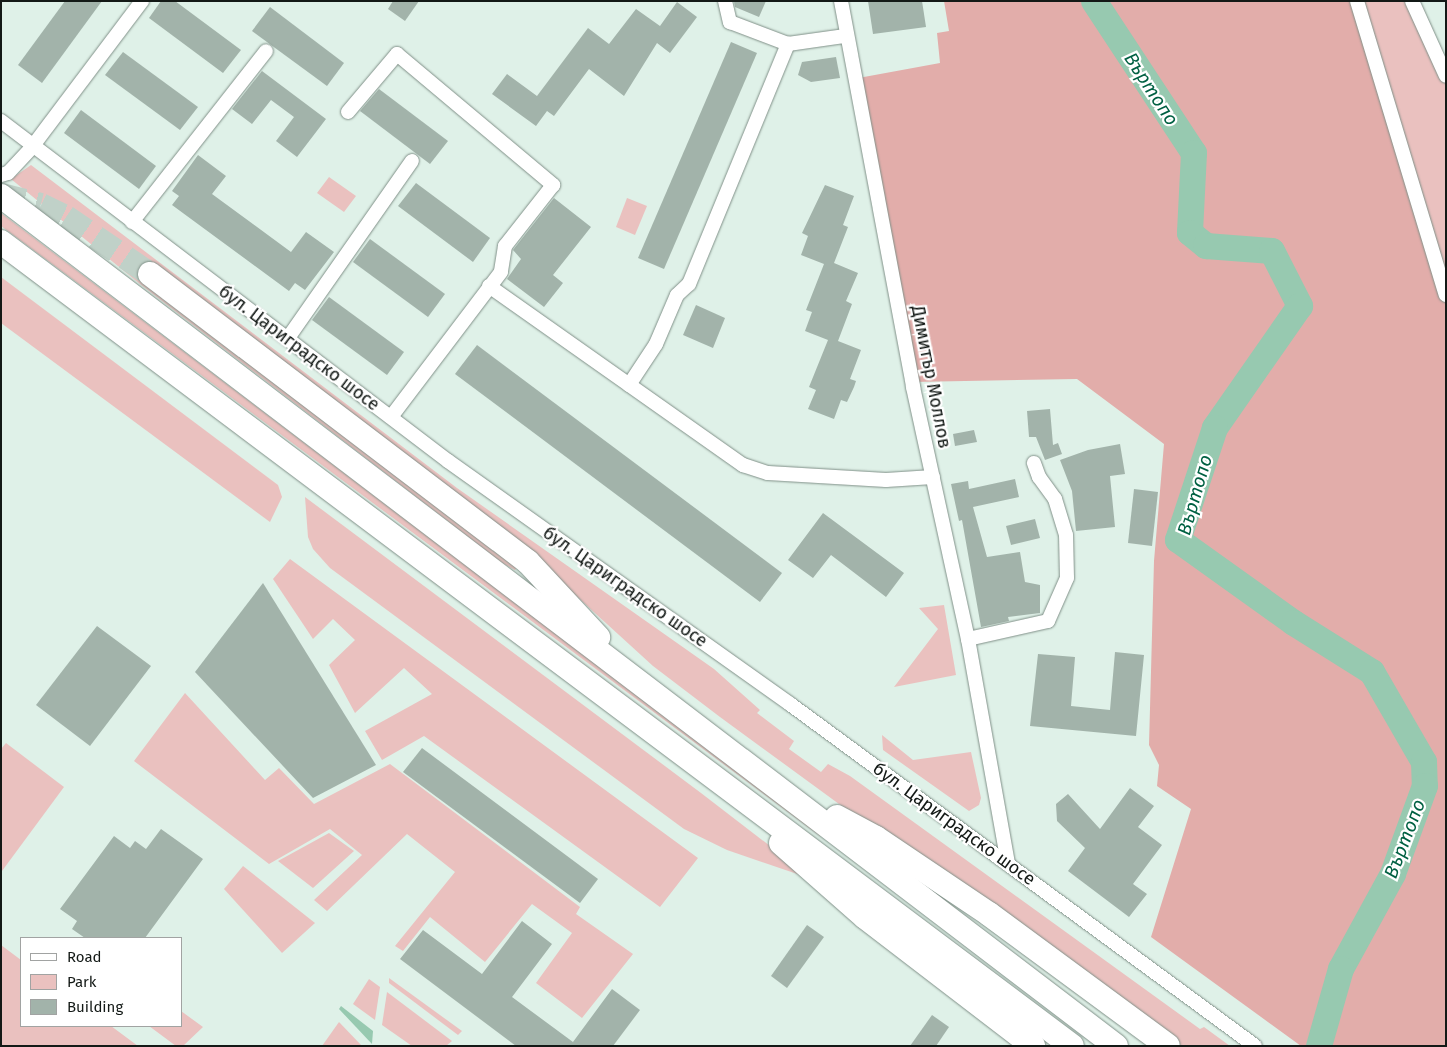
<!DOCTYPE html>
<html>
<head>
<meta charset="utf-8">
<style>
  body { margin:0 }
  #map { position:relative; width:1447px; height:1047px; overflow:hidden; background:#dff1e8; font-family:"Fira Sans",sans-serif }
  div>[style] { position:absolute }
  .green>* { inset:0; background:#eac1bf }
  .forest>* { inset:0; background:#e2adaa }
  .water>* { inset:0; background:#97c9b0 }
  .river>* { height:26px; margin:-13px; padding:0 13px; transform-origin:13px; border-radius:13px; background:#97c9b0 }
  .building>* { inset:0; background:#a2b3aa }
  .trunk-tunnel>* { height:24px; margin-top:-12px; transform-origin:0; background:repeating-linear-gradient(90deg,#c0d1c8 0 24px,transparent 0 36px) }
  .roads { filter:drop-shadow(0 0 1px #809088) drop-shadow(0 0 1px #809088) }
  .minor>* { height:14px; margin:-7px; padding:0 7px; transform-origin:7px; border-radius:7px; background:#fff }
  .trunk>* { height:24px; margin:-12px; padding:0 12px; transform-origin:12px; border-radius:12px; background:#fff }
  span { translate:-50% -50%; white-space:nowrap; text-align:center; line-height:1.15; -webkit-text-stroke:4.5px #fff; paint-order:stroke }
  .street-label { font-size:18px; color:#131916 }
  .water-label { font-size:19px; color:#006042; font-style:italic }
  .frame { position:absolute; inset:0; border:2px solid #131916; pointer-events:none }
  .legend { position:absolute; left:20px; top:937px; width:162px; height:90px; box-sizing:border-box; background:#fff; border:1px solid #a1a3a2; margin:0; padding:6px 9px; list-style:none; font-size:15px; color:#131916 }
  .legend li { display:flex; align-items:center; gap:10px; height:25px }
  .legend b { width:25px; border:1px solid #a1a3a2 }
</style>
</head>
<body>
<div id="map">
  <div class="green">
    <div style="clip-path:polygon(1357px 1px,1412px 1px,1446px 76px,1446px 280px)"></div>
    <div style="clip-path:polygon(31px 165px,457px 488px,714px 669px,760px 710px,757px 713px,794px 741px,789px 749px,821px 772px,828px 764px,850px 776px,1200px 1029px,1204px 1027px,1230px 1046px,1182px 1046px,1040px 941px,839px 804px,720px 717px,653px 666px,528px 552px,515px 570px,502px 563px,140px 284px,11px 179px)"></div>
    <div style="clip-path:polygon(329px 177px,356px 196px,344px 212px,317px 193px)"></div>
    <div style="clip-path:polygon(627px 198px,647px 206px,635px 235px,616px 227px)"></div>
    <div style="clip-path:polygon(1px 213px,820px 834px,820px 836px,1px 226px)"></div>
    <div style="clip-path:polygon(1px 277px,278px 485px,282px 497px,270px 522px,1px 323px)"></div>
    <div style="clip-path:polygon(305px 497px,701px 793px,796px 866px,803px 876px,727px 850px,684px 829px,330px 568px,313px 549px,308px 537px)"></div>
    <div style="clip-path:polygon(290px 559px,698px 858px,660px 907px,424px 736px,382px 760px,365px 731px,432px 694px,404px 668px,355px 713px,329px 665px,355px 640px,333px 619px,313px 639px,273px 579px)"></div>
    <div style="clip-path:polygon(944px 605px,956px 675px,894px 687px,938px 629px,919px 608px)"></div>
    <div style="clip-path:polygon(185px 693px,265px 780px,279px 768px,314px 804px,390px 764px,580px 907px,576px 914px,633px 954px,582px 1018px,536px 983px,572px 933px,532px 904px,485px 962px,430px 917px,403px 951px,395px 946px,455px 872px,407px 834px,327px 911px,314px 900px,362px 855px,330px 829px,269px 864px,134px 761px)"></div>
    <div style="clip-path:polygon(882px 735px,913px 760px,971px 752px,981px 798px,979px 805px,969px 811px,883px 750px)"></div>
    <div style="clip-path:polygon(6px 743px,64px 787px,2px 871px,1px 749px)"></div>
    <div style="clip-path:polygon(329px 833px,354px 851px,313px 888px,278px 861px)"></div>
    <div style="clip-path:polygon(243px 866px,315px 923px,282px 953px,224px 889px)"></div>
    <div style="clip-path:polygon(1px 945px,21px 960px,21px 1026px,111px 1026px,138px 1046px,1px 1046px)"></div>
    <div style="clip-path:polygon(389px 978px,462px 1031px,458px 1035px,389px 983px)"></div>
    <div style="clip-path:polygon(369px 979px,380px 987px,375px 1020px,353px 1004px)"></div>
    <div style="clip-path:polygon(387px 992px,452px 1041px,446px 1046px,412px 1046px,382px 1025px)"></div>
    <div style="clip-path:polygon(181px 1011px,203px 1027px,183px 1046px,176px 1046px,149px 1026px,181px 1026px)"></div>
    <div style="clip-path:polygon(339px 1022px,362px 1046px,322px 1046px)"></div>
  </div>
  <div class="forest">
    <div style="clip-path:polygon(944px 1px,1357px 1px,1446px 295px,1446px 1046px,1301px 1046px,1151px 937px,1191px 809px,1157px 786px,1159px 765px,1149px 745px,1154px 561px,1164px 444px,1077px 379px,912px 382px,853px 79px,940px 63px,937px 33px,949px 31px)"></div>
  </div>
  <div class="water">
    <div style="clip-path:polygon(341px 1006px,373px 1031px,372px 1044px,339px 1009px)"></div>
  </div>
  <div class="river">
    <div style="left:1094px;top:1px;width:182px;rotate:56.7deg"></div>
    <div style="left:1194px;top:153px;width:80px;rotate:92.9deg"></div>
    <div style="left:1190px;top:233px;width:21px;rotate:39deg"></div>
    <div style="left:1206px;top:246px;width:66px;rotate:4.3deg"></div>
    <div style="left:1272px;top:251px;width:62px;rotate:63deg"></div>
    <div style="left:1300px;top:306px;width:149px;rotate:124.9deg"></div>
    <div style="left:1215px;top:428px;width:118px;rotate:108.3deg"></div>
    <div style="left:1178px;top:540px;width:143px;rotate:35.6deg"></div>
    <div style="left:1294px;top:623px;width:92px;rotate:32.1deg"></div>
    <div style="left:1372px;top:672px;width:104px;rotate:60deg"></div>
    <div style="left:1424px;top:762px;width:24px;rotate:88deg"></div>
    <div style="left:1425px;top:786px;width:94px;rotate:110deg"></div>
    <div style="left:1393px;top:874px;width:108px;rotate:118.7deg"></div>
    <div style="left:1341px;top:969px;width:80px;rotate:105.9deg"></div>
  </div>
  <div class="building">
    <div style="clip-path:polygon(65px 1px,102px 1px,42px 83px,18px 65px)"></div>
    <div style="clip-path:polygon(161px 1px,175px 1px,241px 50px,223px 73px,149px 18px)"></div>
    <div style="clip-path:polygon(393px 1px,419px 1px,405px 21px,388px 9px)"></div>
    <div style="clip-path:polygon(734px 1px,766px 1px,759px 17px,735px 7px)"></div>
    <div style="clip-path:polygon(868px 1px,922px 1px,926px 27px,873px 34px)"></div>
    <div style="clip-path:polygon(677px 2px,697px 17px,670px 53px,657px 43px,624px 96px,589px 69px,554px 116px,547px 111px,536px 126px,492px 94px,507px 74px,537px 96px,588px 28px,609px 44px,636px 9px,660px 26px)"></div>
    <div style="clip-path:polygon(270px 7px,344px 63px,327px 86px,252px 31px)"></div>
    <div style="clip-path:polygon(731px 42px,757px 53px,664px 269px,638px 258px)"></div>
    <div style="clip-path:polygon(123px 52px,198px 107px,180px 130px,105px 75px)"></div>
    <div style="clip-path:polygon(836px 57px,840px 78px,811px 82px,798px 75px,802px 62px)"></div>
    <div style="clip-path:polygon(262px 71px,326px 119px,297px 157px,276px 141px,294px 117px,271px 100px,252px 124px,232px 109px)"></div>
    <div style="clip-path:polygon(379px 89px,448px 141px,430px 164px,360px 111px)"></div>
    <div style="clip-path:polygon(81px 110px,156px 166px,139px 189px,64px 133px)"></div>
    <div style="clip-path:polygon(198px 155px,226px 176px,212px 194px,291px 252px,306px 232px,334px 252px,305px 290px,295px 283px,289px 291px,172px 205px,179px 196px,172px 191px)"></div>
    <div style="clip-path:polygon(416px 183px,490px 238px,473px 262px,398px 206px)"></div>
    <div style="clip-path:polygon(825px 185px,854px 196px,843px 225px,848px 227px,834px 263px,858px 273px,846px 301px,852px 304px,838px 341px,861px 350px,850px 379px,856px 381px,854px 387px,847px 402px,841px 400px,834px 419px,808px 409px,816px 390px,809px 387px,828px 340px,805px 331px,812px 312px,806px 310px,824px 264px,801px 255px,808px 236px,802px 233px)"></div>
    <div style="clip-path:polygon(554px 198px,591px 227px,553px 275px,563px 283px,544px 307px,507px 279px,521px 259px,513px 250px)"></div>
    <div style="clip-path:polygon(370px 239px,445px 294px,428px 317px,353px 262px)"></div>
    <div style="clip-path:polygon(329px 297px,404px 352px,387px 375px,312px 320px)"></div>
    <div style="clip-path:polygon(696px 305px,725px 318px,713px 348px,683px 335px)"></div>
    <div style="clip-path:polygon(477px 345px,782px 573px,760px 602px,455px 374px)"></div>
    <div style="clip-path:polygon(1050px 409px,1053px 445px,1058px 443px,1062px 454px,1045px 460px,1036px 437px,1029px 437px,1027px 411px)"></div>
    <div style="clip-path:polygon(974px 430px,977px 442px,955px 446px,953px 434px)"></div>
    <div style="clip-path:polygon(1120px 444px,1125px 474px,1110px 476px,1115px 527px,1076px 531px,1072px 491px,1060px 460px,1088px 450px)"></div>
    <div style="clip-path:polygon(1015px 479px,1019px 497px,973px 507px,987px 557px,1020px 552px,1025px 582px,1040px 585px,1040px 613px,1008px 617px,1009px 621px,981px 627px,962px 520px,959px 521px,951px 484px,968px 481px,969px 489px)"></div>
    <div style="clip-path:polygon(1134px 489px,1158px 492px,1152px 546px,1128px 543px)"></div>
    <div style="clip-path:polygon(823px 513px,904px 573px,886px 597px,831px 555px,813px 578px,788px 560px)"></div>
    <div style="clip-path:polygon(1035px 519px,1040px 538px,1011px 545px,1006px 526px)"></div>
    <div style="clip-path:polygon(263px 583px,376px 765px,313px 798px,195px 672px)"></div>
    <div style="clip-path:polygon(97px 626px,151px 666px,90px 746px,36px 705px)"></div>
    <div style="clip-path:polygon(1115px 652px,1144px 655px,1136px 736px,1030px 726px,1038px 654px,1075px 657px,1071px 706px,1110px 710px)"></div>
    <div style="clip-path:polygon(422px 748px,598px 879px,580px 903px,403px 772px)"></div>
    <div style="clip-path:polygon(1130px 788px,1154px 806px,1138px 827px,1162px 845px,1133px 884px,1147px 894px,1129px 917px,1068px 871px,1085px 848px,1057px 821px,1056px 804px,1068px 794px,1100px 829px)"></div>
    <div style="clip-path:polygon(161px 829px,203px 859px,145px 938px,85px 938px,72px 929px,77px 921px,60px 909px,114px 836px,130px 848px,135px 841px,146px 849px)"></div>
    <div style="clip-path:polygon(522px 921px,552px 944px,512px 997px,573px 1042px,612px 989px,640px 1010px,613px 1046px,516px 1046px,400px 959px,423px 930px,482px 974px)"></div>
    <div style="clip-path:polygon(807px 925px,824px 937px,787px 988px,771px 976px)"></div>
    <div style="clip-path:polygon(932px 1015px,949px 1027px,936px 1046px,910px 1046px)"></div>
  </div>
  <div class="trunk-tunnel">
    <div style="left:1px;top:195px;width:41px;rotate:14deg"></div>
    <div style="left:41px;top:205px;width:28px;rotate:26deg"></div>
    <div style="left:66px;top:217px;width:102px;rotate:34.2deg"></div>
  </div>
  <div class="roads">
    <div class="minor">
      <div style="left:725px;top:1px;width:22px;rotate:77deg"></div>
      <div style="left:730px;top:22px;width:62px;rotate:20.8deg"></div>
      <div style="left:788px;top:44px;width:58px;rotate:-8deg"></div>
      <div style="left:841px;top:1px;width:393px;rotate:79.4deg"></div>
      <div style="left:913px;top:387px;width:258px;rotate:77.7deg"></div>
      <div style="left:968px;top:639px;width:228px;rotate:79.9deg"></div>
      <div style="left:1357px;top:1px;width:307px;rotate:73.2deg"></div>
      <div style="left:1412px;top:1px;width:82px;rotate:65.6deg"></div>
      <div style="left:348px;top:112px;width:76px;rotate:-49.8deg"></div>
      <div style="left:397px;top:54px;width:204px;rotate:40deg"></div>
      <div style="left:553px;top:185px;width:78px;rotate:128.2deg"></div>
      <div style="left:505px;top:246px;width:26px;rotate:99deg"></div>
      <div style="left:501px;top:272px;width:182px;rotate:127.2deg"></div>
      <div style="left:1px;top:121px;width:562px;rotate:37.26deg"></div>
      <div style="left:448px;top:461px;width:420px;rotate:35.4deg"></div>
      <div style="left:790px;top:704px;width:577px;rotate:36.33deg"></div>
      <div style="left:1px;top:175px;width:7px;rotate:-16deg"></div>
      <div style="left:8px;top:173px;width:35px;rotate:-47deg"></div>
      <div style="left:32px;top:147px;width:183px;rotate:-53deg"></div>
      <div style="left:132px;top:222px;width:217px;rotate:-51.9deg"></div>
      <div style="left:489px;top:286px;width:311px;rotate:35.2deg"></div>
      <div style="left:743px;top:465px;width:26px;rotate:18deg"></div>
      <div style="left:768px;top:473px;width:118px;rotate:3.4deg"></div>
      <div style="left:886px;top:480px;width:47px;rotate:-3.7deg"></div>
      <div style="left:288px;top:338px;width:216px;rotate:-55deg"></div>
      <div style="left:629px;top:385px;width:49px;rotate:-56.6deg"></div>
      <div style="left:656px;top:344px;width:53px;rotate:-66.8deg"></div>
      <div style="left:677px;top:295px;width:16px;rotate:-43deg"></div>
      <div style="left:689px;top:284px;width:260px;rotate:-67.6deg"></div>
      <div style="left:968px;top:639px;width:82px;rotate:-12.7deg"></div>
      <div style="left:1048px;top:621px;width:47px;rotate:-66.2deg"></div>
      <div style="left:1067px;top:578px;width:43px;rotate:-91.3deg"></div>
      <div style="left:1066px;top:535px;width:38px;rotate:-107deg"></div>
      <div style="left:1055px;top:499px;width:27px;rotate:-126deg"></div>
      <div style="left:1039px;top:477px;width:15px;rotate:-110deg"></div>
    </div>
    <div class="trunk">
      <div style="left:1px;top:196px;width:1402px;rotate:37.32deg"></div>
      <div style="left:1px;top:242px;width:1339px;rotate:36.9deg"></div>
      <div style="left:150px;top:274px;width:475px;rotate:37.3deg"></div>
      <div style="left:528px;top:562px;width:103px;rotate:47deg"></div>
      <div style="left:837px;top:817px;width:44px;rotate:28.3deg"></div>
      <div style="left:876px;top:838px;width:136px;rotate:33.9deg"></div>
      <div style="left:989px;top:914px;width:222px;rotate:36.4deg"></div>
      <div style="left:781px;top:843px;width:112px;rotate:41.4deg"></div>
      <div style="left:865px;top:917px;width:212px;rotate:37.5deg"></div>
    </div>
  </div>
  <div class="street-label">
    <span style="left:299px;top:348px;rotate:37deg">бул. Цариградско шосе</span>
    <span style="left:931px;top:377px;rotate:79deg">Димитър Моллов</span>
    <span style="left:625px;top:587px;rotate:35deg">бул. Цариградско шосе</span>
    <span style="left:954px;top:824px;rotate:36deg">бул. Цариградско шосе</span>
  </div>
  <div class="water-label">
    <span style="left:1151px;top:89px;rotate:57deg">Въртопо</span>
    <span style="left:1195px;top:495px;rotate:-74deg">Въртопо</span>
    <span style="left:1405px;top:839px;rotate:-69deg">Въртопо</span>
  </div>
  <div class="frame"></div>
  <ul class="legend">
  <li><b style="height:6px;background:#fff"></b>Road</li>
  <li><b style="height:14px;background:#eac1bf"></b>Park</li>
  <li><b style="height:14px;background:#a2b3aa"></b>Building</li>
  </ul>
</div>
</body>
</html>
